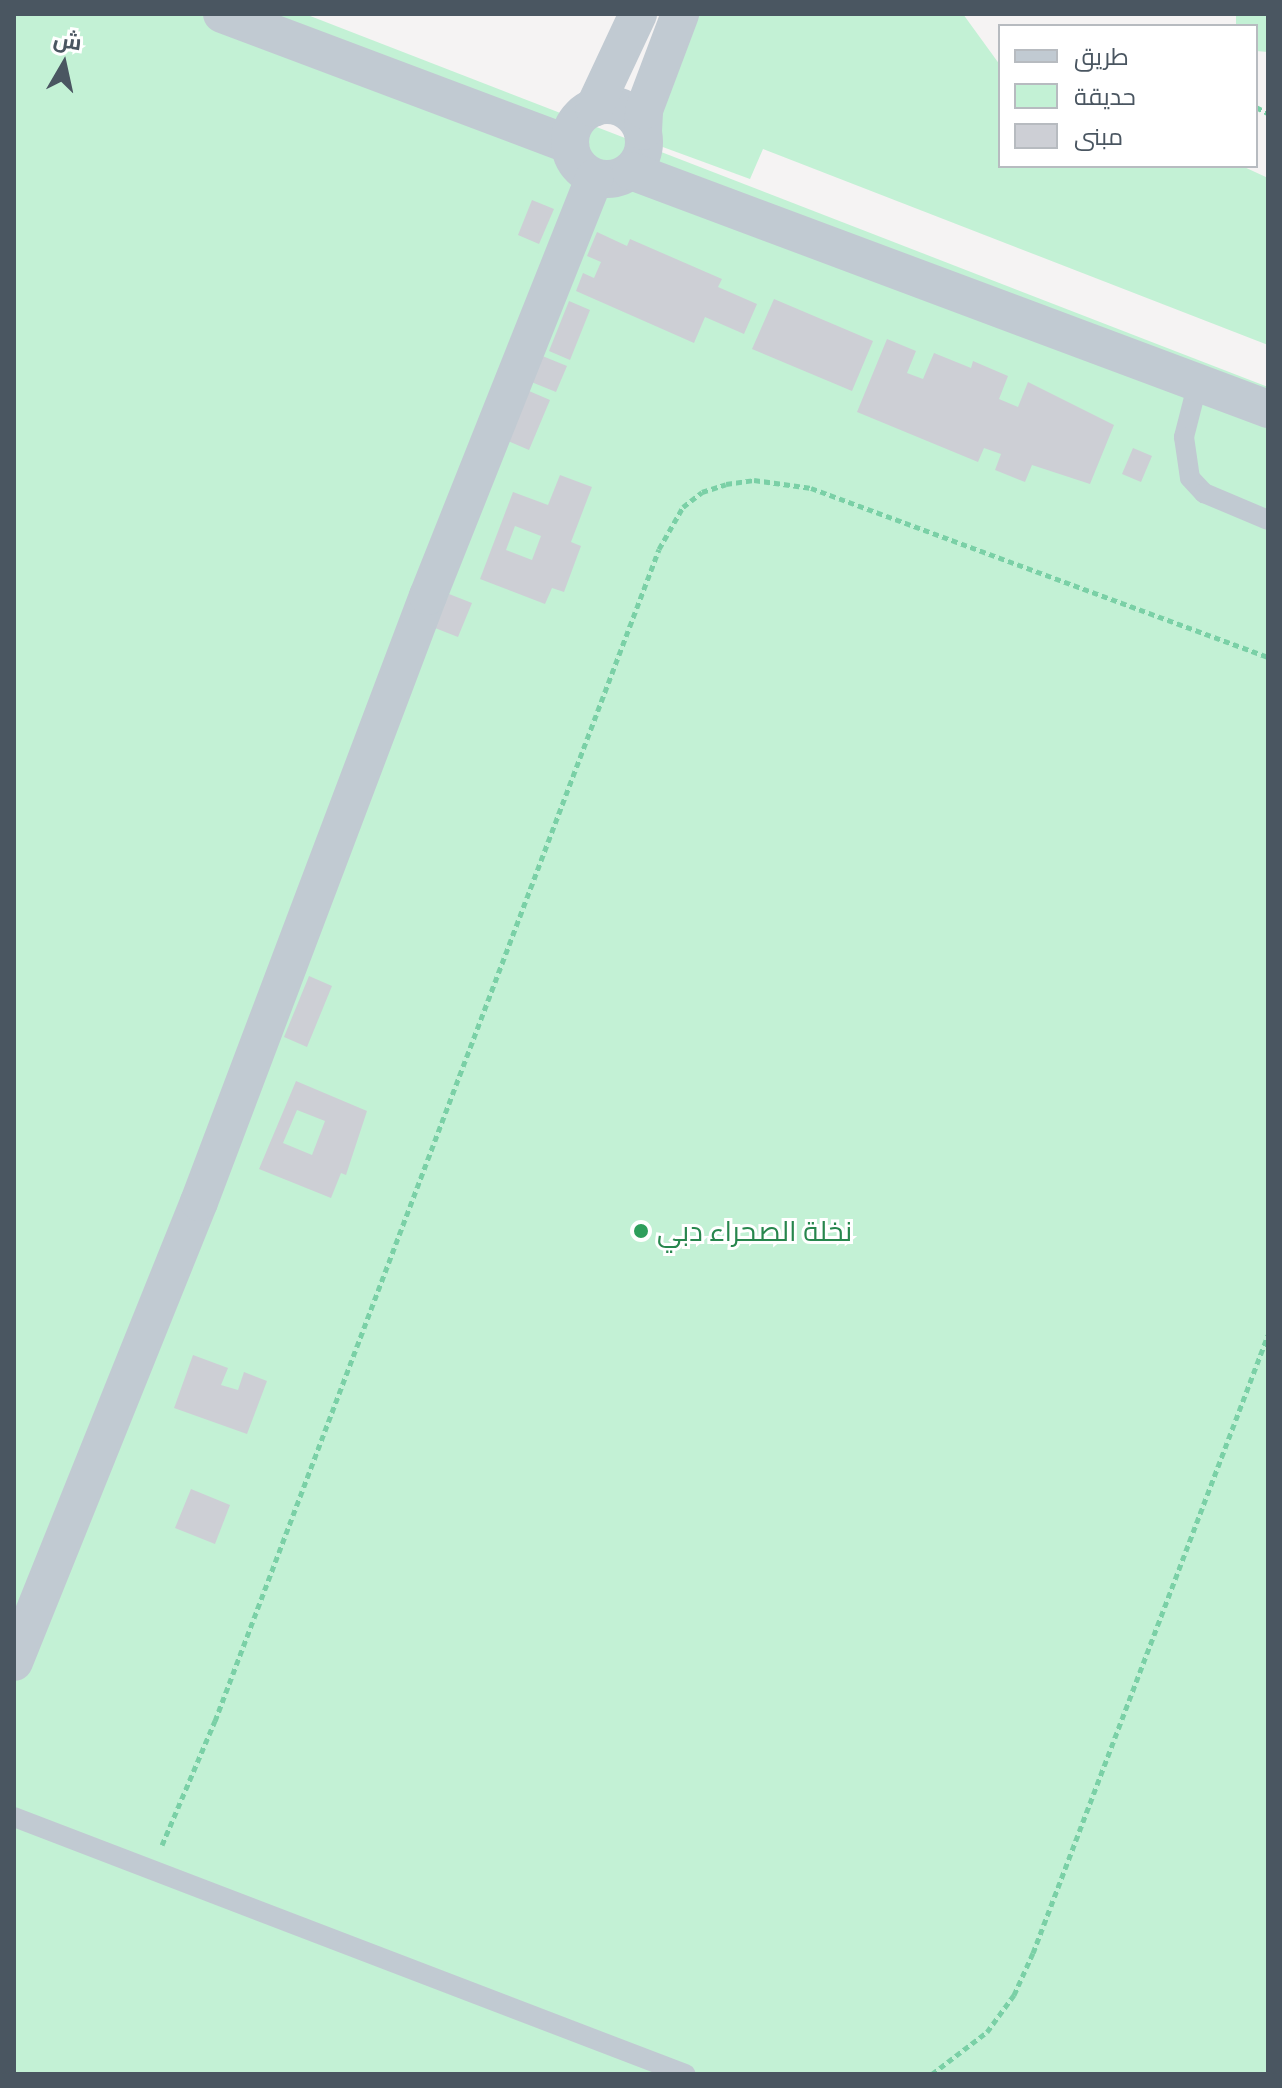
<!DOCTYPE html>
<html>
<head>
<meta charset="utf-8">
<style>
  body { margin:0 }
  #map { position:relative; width:1282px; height:2088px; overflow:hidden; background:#f5f3f3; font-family:"IBM Plex Sans",Cairo,sans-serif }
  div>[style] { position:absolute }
  .green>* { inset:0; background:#c3f1d5 }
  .building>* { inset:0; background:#cdcfd5 }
  .path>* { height:5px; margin-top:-2.5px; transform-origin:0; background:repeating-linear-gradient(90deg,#7ad0a6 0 6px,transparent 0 10px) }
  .service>* { height:20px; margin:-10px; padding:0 10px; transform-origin:10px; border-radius:10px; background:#c1cad2 }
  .minor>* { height:38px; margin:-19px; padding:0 19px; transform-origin:19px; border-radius:19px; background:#c1cad2 }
  .minor>.ring { margin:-19px; padding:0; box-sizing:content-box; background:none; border:38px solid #c1cad2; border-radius:50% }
  .dots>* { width:22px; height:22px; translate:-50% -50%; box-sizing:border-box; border:4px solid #fff; border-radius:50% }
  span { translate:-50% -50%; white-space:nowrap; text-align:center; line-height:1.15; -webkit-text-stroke:6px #fff; paint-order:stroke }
  .leisure-label { font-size:28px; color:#27864d }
  .left { translate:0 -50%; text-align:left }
  .frame { position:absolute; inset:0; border:16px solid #4a5661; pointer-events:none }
  .legend { position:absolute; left:998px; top:24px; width:260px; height:144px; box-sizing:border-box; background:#fff; border:2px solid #b7bbc0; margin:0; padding:10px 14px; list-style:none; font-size:24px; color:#4a5661 }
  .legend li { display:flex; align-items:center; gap:16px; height:40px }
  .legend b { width:40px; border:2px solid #b7bbc0 }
  .north { position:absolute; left:24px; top:24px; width:80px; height:80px; -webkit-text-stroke:6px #fff; paint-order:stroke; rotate:9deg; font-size:22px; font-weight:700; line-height:32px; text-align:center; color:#4a5661 }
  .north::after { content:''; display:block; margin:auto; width:28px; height:36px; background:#4a5661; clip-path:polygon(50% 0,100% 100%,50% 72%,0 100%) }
</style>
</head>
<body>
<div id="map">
  <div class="green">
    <div style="clip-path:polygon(14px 14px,305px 14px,1268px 387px,1268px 2074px,14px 2074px)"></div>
    <div style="clip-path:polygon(696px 14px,963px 14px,1000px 65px,1000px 166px,1242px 166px,1268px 178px,1268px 345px,763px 149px,750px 179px,660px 146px,648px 127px)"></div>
    <div style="clip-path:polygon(1236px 14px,1268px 14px,1268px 52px,1256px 51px,1256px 26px,1236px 26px)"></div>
  </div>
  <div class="building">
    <div style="clip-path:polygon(532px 200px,554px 209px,539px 244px,518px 235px)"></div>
    <div style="clip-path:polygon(597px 232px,627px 246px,630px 239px,722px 279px,718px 287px,757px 304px,744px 334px,705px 317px,694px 343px,576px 291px,583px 273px,594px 278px,601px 262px,587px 256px)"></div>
    <div style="clip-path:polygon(774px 299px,873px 341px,852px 391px,752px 349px)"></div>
    <div style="clip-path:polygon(569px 301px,590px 310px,570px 360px,549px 351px)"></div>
    <div style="clip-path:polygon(887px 339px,916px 351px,907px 373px,923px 379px,934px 353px,971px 368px,973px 361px,1008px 376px,999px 399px,1018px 407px,1028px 382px,1114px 425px,1090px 484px,1032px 465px,1025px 482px,995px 470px,1001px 454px,984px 448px,978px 462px,857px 412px)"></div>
    <div style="clip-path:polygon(535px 353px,567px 366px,556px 392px,524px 379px)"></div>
    <div style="clip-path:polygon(522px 388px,550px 400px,529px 450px,501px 438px)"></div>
    <div style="clip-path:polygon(1133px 448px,1152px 456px,1141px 482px,1122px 474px)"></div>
    <div style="clip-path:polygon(evenodd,560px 475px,592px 487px,571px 542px,581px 546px,564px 592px,552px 588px,545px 604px,480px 579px,513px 492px,548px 505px,560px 475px,515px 526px,541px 536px,532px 560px,506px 550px,515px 526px)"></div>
    <div style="clip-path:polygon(449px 594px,472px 603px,458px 637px,435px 628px)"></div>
    <div style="clip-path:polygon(309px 976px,332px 986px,307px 1047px,284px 1037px)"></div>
    <div style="clip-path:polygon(evenodd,296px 1081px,367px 1111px,346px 1175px,341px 1173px,331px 1198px,259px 1169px,296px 1081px,297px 1110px,325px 1121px,312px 1155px,283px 1143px,297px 1110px)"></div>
    <div style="clip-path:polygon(193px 1355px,228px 1368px,221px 1385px,238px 1390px,244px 1372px,267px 1381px,247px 1434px,174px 1408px)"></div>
    <div style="clip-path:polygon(191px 1489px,230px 1505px,215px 1544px,175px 1528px)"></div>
  </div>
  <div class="path">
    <div style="left:1256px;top:107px;width:13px;rotate:27deg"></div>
    <div style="left:162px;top:1845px;width:135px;rotate:-66.9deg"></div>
    <div style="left:215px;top:1721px;width:1253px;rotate:-69.25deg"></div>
    <div style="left:659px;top:549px;width:48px;rotate:-60.3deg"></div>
    <div style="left:683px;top:507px;width:24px;rotate:-38deg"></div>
    <div style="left:702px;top:492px;width:25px;rotate:-18deg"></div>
    <div style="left:726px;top:484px;width:28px;rotate:-8deg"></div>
    <div style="left:754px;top:480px;width:58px;rotate:8deg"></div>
    <div style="left:811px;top:488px;width:487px;rotate:20.3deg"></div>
    <div style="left:932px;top:2074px;width:69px;rotate:-37.4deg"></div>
    <div style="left:987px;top:2032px;width:46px;rotate:-53.9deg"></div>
    <div style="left:1014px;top:1995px;width:46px;rotate:-65.7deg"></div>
    <div style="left:1033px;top:1953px;width:661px;rotate:-69.18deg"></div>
  </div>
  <div class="service">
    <div style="left:1198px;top:382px;width:57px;rotate:104.3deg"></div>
    <div style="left:1184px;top:437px;width:41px;rotate:81.7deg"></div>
    <div style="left:1190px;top:478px;width:21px;rotate:47deg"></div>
    <div style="left:1204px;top:493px;width:69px;rotate:22.9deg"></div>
    <div style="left:14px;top:1817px;width:719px;rotate:20.96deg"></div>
  </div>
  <div class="minor">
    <div style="left:222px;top:14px;width:372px;rotate:20.6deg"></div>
    <div class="ring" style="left:570px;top:105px;width:36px;height:36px"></div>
    <div style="left:594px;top:108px;width:104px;rotate:-64.9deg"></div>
    <div style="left:643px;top:131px;width:21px;rotate:-87deg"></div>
    <div style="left:644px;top:110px;width:103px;rotate:-69.4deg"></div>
    <div style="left:631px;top:171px;width:680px;rotate:20.49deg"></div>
    <div style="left:14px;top:1662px;width:496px;rotate:-68.1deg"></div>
    <div style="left:199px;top:1202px;width:648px;rotate:-69.3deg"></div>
    <div style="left:428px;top:596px;width:450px;rotate:-68.3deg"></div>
  </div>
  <div class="dots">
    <div style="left:641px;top:1231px;background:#2e9e5b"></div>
  </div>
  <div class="leisure-label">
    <span class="left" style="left:657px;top:1231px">نخلة الصحراء دبي</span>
  </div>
  <div class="frame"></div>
  <ul class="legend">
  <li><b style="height:10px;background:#c1cad2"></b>طريق</li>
  <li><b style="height:22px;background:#c3f1d5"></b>حديقة</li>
  <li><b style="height:22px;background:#cdcfd5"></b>مبنى</li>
  </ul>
  <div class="north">ش</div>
</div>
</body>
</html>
